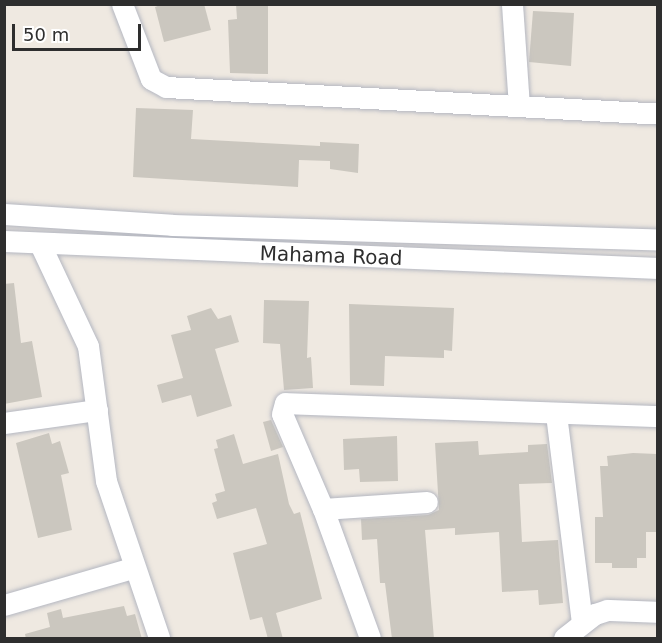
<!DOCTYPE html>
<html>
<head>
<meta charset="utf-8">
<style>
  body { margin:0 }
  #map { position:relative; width:662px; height:643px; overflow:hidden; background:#efe9e1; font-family:"DejaVu Sans",sans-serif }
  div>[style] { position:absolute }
  .building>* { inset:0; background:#cbc7bf }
  .roads { filter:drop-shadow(0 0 2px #b4b7c1) drop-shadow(0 0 2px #b4b7c1) }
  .minor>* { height:21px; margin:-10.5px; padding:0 10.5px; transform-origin:10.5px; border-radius:10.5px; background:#fff }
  span { translate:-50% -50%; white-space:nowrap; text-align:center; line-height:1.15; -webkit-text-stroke:5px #fff; paint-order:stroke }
  .street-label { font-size:20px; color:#2e2e2e }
  .frame { position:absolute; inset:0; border:6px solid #2e2e2e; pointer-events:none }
  .scale { position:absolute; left:12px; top:24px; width:129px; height:27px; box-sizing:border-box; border:3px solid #2e2e2e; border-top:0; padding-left:8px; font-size:18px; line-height:21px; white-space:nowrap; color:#2e2e2e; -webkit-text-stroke:4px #fff; paint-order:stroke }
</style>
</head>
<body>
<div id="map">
  <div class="building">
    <div style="clip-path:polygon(163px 4px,204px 4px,211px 30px,164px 42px,155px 7px)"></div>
    <div style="clip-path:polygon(236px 4px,268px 4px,268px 74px,230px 73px,228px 20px,237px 19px)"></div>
    <div style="clip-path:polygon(533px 11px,574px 13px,571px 66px,529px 62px)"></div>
    <div style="clip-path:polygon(136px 108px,193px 110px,191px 139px,320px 146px,320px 142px,359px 144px,358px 173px,330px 169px,330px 161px,299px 160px,298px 187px,133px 177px)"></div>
    <div style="clip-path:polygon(14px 283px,21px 343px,32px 341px,42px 397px,4px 404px,4px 284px)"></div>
    <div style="clip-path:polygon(264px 300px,309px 301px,307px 358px,311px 357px,313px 388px,284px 390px,280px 344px,263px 343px)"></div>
    <div style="clip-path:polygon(349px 304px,454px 308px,452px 351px,444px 350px,444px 358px,385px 356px,384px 386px,350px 385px)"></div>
    <div style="clip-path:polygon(211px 308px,218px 319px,231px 315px,239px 342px,215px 349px,232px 406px,197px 417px,191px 395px,162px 403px,157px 385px,183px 378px,171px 335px,191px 330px,187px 316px)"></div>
    <div style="clip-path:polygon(271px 420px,283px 447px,271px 451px,263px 422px)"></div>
    <div style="clip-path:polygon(49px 433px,52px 444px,60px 441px,69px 473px,61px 475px,72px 530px,38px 538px,16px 443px)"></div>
    <div style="clip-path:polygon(234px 434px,243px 464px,278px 454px,289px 504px,294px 514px,300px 512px,322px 599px,276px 613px,283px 639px,268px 639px,262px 617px,250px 620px,233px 553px,267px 544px,256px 508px,217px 519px,212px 503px,217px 501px,215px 494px,225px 491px,214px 449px,218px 448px,216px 440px)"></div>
    <div style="clip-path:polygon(397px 436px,398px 481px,360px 482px,359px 469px,344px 470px,343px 439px)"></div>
    <div style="clip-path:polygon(478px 441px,479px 455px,528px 452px,528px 445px,547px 444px,552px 483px,519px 484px,522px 542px,558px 540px,563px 603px,539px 605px,538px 590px,502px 592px,499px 532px,455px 535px,455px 528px,425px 530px,434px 639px,392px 639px,385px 583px,380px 583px,377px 539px,362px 540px,361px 519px,428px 515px,439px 510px,435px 443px)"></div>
    <div style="clip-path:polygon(633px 453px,657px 454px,657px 532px,646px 532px,646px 558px,637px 558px,637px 568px,612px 568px,612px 563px,595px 563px,595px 517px,603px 517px,600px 466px,608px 466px,607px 456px)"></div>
    <div style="clip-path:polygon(124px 606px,127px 616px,135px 614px,142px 639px,26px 639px,25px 634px,50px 627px,47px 613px,61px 609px,63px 618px)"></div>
  </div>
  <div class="roads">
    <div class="minor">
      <div style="left:122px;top:4px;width:80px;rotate:68.9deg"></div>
      <div style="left:151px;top:79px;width:17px;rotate:28deg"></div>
      <div style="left:166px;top:87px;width:493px;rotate:3.1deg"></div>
      <div style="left:512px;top:4px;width:102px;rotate:86.1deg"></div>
      <div style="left:4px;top:214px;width:168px;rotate:3.7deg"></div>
      <div style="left:172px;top:225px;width:486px;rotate:1.7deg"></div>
      <div style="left:4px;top:241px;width:655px;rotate:2.36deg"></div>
      <div style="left:40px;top:244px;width:113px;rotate:64.8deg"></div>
      <div style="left:88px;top:346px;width:136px;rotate:82.4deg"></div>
      <div style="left:106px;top:481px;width:166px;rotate:71.3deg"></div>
      <div style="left:556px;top:414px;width:211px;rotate:82.9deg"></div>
      <div style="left:4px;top:423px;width:94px;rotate:-8deg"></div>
      <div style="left:323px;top:509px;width:104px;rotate:-3.9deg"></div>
      <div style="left:4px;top:605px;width:133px;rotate:-16.1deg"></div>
      <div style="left:370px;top:638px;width:137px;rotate:-110deg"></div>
      <div style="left:323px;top:509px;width:103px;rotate:-113.3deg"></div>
      <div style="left:282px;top:414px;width:11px;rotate:-75deg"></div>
      <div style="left:285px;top:403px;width:373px;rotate:2deg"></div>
      <div style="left:564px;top:638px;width:39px;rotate:-38deg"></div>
      <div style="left:595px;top:614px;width:13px;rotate:-18deg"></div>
      <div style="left:607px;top:610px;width:51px;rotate:2.2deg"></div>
    </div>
  </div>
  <div class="street-label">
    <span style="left:331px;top:256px;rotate:2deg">Mahama Road</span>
  </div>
  <div class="frame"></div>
  <div class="scale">50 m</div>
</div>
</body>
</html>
